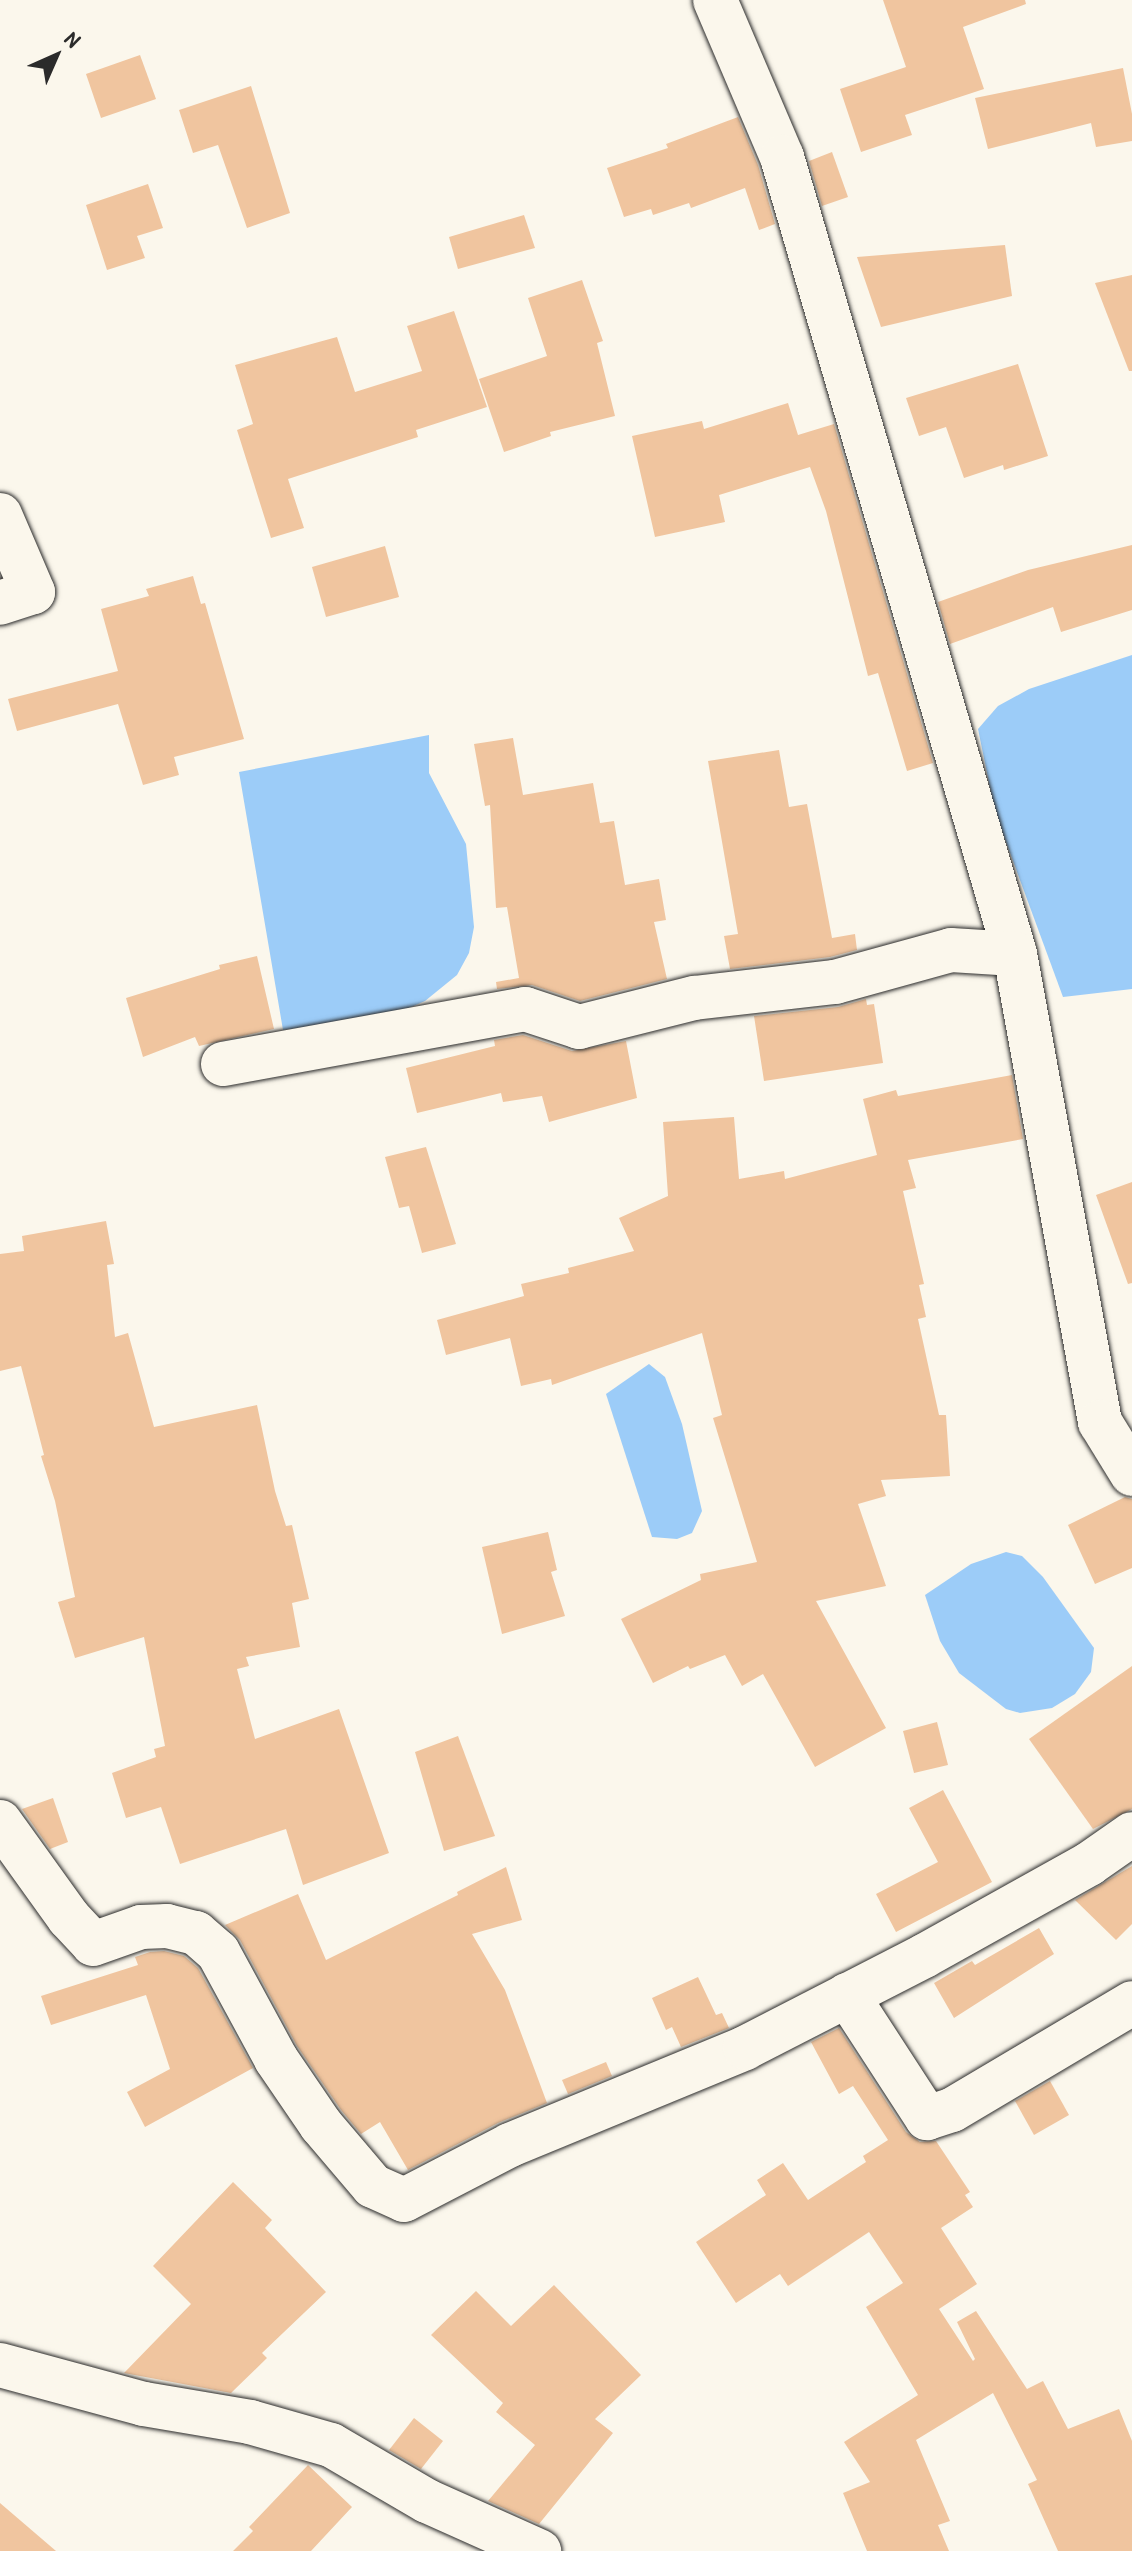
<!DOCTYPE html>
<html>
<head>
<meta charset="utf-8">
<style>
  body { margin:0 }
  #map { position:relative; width:1132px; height:2551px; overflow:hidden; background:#fbf7ec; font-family:"Patrick Hand",sans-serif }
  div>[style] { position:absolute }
  .water>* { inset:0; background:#9cccf8 }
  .building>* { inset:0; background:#f0c59f }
  .roads { filter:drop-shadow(0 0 2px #2b2b2b) drop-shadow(0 0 2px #2b2b2b) }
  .minor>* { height:44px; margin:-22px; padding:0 22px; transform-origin:22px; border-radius:22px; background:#fbf7ec }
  span { translate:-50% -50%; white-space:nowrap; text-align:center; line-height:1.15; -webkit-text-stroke:6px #fbf7ec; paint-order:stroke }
  .north { position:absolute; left:16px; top:16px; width:80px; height:80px; -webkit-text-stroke:6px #fbf7ec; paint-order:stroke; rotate:45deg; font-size:22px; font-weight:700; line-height:32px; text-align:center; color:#2b2b2b }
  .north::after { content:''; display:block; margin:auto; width:28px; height:36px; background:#2b2b2b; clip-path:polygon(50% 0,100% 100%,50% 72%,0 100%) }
</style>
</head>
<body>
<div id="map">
  <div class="water">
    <div style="clip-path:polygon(1132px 655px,1132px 989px,1063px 997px,995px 812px,978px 729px,998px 706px,1029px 689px)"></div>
    <div style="clip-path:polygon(429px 735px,429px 773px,466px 844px,474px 927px,469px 953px,457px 975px,425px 1001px,388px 1017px,283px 1030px,239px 772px)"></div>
    <div style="clip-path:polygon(649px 1364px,665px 1377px,682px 1424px,702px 1511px,692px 1533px,677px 1539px,652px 1537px,606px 1394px)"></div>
    <div style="clip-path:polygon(1006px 1552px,1022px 1556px,1043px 1577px,1094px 1648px,1091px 1672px,1075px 1694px,1052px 1708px,1020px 1713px,1006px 1709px,959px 1673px,940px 1641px,925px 1595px,971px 1564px)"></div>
  </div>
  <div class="building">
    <div style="clip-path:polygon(883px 0,1025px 0,1026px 4px,963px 27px,984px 89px,905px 115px,912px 135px,861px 152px,840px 89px,906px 67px)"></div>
    <div style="clip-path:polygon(140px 55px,156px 99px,101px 118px,86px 74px)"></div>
    <div style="clip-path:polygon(1123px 68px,1132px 114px,1132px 141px,1096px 147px,1091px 123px,988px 149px,975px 98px)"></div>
    <div style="clip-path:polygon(251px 86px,290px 213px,247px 228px,218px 145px,193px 153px,179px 110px)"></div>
    <div style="clip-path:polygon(738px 117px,758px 165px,775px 224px,759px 230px,745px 188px,691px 208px,689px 203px,653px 215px,651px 209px,624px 217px,607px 168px,668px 148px,666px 144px)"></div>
    <div style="clip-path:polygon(832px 152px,848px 197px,822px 206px,809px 161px)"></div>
    <div style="clip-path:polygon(148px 184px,163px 228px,137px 236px,145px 258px,107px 270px,86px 205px)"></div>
    <div style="clip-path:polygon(524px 215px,535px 248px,458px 269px,449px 237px)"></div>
    <div style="clip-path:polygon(1005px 245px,1012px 296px,881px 327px,857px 257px)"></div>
    <div style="clip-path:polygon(1132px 275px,1132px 371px,1129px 371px,1095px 283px)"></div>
    <div style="clip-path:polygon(582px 280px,603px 341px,597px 343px,615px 416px,550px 432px,551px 436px,504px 452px,479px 379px,547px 356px,528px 298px)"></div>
    <div style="clip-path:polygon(454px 311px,487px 407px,416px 430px,418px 437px,288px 479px,304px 528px,271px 538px,237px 430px,253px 424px,235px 365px,337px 337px,355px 392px,422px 371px,407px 326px)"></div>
    <div style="clip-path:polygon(1018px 364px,1048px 456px,1004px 470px,1003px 465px,964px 478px,946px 427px,919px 436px,906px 398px)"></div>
    <div style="clip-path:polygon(788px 403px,798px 435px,834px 424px,933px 763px,907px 771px,878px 673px,868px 676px,826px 511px,810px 467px,719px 495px,725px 522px,655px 537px,632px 436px,702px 421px,704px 429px)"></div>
    <div style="clip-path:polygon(1132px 545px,1132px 610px,1061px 632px,1053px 607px,950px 644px,938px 602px,1028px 570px)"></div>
    <div style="clip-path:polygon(385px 546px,399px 597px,326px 617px,312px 567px)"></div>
    <div style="clip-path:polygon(193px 576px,201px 604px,205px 603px,244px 739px,174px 757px,179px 775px,143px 785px,118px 704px,17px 731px,8px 699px,118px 671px,101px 609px,149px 596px,146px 589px)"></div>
    <div style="clip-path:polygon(513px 738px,523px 795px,593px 783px,600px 823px,614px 821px,625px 885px,659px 879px,666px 920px,654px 922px,667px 979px,580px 1001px,532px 985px,497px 989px,496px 982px,519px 978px,507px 907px,496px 908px,490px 805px,485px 806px,474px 744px)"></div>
    <div style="clip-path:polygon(779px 750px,789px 807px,807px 804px,832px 938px,855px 934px,857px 950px,830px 957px,730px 969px,724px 936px,738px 934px,708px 761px)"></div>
    <div style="clip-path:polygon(257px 956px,274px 1029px,199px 1046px,195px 1037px,143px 1057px,126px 998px,220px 969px,219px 965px)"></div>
    <div style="clip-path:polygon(866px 999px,867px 1005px,874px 1004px,883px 1063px,764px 1081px,754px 1016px,838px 1007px)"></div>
    <div style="clip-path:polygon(523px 1035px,572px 1051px,626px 1041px,637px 1098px,549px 1122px,542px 1096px,503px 1102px,501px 1093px,417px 1113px,406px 1068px,495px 1046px,494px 1040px)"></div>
    <div style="clip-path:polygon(1012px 1075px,1023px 1139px,908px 1160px,916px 1188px,903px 1191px,924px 1284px,919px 1285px,926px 1317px,918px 1319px,939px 1415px,946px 1415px,950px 1476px,881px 1480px,886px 1496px,858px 1504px,886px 1586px,816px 1601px,886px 1728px,815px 1767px,763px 1674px,742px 1686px,725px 1655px,690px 1669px,688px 1666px,653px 1683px,621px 1619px,701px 1580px,700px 1574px,757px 1562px,713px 1418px,722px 1415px,702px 1333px,552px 1385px,551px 1379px,521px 1386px,510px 1338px,446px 1355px,437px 1320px,524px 1296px,521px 1284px,569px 1273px,568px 1268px,634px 1251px,619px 1218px,668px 1196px,663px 1122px,734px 1117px,739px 1179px,784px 1171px,785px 1179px,877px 1155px,863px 1099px,896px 1090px,898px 1096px)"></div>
    <div style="clip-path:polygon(426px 1147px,456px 1244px,422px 1253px,409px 1206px,399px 1208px,385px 1157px)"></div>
    <div style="clip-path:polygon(1132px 1182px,1132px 1283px,1128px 1284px,1096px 1195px)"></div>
    <div style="clip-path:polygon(106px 1221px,114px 1264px,107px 1265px,115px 1337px,128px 1333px,154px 1427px,257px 1405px,275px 1491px,286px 1526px,292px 1525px,309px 1599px,292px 1603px,300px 1647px,246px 1657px,249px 1666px,237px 1669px,255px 1739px,339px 1709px,389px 1853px,303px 1885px,286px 1829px,180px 1864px,161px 1807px,126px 1818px,112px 1773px,156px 1757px,154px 1749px,165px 1746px,144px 1637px,75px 1658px,58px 1602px,75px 1597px,55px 1501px,41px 1456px,44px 1455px,21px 1366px,0 1371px,0 1254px,24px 1251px,22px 1236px)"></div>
    <div style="clip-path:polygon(1125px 1497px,1132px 1499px,1132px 1568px,1095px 1584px,1068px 1525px)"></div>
    <div style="clip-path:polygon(548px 1532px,557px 1570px,551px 1572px,565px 1616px,502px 1634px,482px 1547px)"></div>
    <div style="clip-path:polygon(1132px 1666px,1132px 1809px,1093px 1829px,1029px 1739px)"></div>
    <div style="clip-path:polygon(937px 1722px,948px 1765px,914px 1773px,903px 1731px)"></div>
    <div style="clip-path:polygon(458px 1736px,495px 1836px,444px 1851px,415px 1752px)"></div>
    <div style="clip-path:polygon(943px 1790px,992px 1882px,896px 1932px,876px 1894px,938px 1862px,909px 1808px)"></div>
    <div style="clip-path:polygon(53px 1798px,68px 1842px,50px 1849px,22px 1809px)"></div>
    <div style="clip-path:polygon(1132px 1866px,1132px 1924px,1116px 1940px,1075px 1900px)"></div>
    <div style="clip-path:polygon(506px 1867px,522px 1920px,472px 1934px,505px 1990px,547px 2103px,498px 2123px,408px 2170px,380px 2122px,361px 2134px,341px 2110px,297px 2046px,240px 1940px,225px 1925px,298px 1894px,326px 1960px,458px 1895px,457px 1892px)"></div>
    <div style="clip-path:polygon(1039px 1928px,1054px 1954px,954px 2018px,934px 1983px,972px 1961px,975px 1965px)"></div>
    <div style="clip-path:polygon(164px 1951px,184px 1956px,198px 1968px,253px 2068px,145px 2127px,127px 2092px,170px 2069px,146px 1995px,51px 2025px,41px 1996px,138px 1965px,135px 1957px,150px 1952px)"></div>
    <div style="clip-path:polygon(698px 1977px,716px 2015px,722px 2013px,729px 2028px,681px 2047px,672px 2027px,666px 2030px,652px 1998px)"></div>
    <div style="clip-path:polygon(839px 2028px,906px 2132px,920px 2142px,936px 2141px,970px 2192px,965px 2195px,973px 2207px,941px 2228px,977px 2284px,939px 2309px,973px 2361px,975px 2359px,957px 2322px,976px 2311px,1027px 2389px,1043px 2381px,1068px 2429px,1119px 2409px,1132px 2441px,1132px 2551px,1058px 2551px,1028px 2484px,1037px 2480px,993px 2393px,916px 2440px,950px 2521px,938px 2525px,949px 2551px,867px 2551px,843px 2493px,870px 2482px,844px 2442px,918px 2395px,866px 2307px,903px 2283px,869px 2232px,788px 2286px,780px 2274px,736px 2303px,696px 2242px,766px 2195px,757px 2180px,783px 2163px,808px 2200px,866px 2162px,863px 2156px,888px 2140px,853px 2086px,839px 2094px,811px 2042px)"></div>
    <div style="clip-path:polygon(606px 2062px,612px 2076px,568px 2094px,562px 2080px)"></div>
    <div style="clip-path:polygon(1050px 2081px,1069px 2115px,1034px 2135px,1015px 2101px)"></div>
    <div style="clip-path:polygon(233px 2182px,272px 2220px,265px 2228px,326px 2292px,262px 2353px,267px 2358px,231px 2393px,124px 2373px,191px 2304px,153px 2266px)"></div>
    <div style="clip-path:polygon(554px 2285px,641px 2375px,595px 2419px,613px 2433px,539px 2524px,488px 2501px,535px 2445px,496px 2412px,503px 2403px,431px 2335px,476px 2291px,511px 2326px)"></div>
    <div style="clip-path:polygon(414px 2418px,443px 2441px,421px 2469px,389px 2450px)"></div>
    <div style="clip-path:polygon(308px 2465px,352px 2507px,311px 2551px,233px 2551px,253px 2531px,249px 2527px)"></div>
    <div style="clip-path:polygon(0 2503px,56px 2551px,0 2551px)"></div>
  </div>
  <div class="roads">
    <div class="minor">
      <div style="left:715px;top:0;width:171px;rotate:66.9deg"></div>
      <div style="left:782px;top:157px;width:830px;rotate:73.7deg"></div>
      <div style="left:1015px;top:954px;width:476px;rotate:79.7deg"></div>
      <div style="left:1100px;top:1422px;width:61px;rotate:58.4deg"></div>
      <div style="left:0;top:515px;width:84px;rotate:66.8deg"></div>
      <div style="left:33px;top:592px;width:35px;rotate:162deg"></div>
      <div style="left:223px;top:1064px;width:307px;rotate:-10.3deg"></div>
      <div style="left:525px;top:1009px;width:57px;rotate:18.4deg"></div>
      <div style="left:579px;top:1027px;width:119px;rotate:-14.2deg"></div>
      <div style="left:694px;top:998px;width:142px;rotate:-6.5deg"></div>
      <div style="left:835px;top:982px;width:120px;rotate:-15.4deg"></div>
      <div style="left:951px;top:950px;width:64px;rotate:3.6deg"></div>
      <div style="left:0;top:1822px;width:118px;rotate:54.3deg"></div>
      <div style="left:69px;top:1918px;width:35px;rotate:47deg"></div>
      <div style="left:93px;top:1944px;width:51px;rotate:-19.5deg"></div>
      <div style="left:141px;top:1927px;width:26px;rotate:-2deg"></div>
      <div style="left:167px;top:1926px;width:30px;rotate:14deg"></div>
      <div style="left:196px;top:1933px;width:29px;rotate:41deg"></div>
      <div style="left:218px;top:1952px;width:122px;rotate:61.5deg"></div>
      <div style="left:276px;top:2059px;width:80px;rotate:55.7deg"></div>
      <div style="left:321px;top:2125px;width:80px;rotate:49.6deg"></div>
      <div style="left:373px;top:2186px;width:34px;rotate:24deg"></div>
      <div style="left:404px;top:2200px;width:119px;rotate:-27.4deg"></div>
      <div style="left:510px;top:2145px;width:254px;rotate:-22.4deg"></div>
      <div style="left:745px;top:2048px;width:201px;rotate:-27.2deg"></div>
      <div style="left:924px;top:1956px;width:189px;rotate:-29.1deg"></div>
      <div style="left:1089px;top:1864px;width:52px;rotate:-34.9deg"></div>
      <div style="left:847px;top:1995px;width:147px;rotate:57deg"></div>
      <div style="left:927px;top:2118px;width:26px;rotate:-18deg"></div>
      <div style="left:952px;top:2110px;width:209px;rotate:-30.7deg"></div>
      <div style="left:0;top:2365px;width:149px;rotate:15.2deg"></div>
      <div style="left:144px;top:2404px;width:108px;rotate:9.6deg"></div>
      <div style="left:250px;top:2422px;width:84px;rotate:15.9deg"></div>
      <div style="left:331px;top:2445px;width:111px;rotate:30.3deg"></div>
      <div style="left:427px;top:2501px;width:123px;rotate:24.1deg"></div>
    </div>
  </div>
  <div class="north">N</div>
</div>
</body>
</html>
